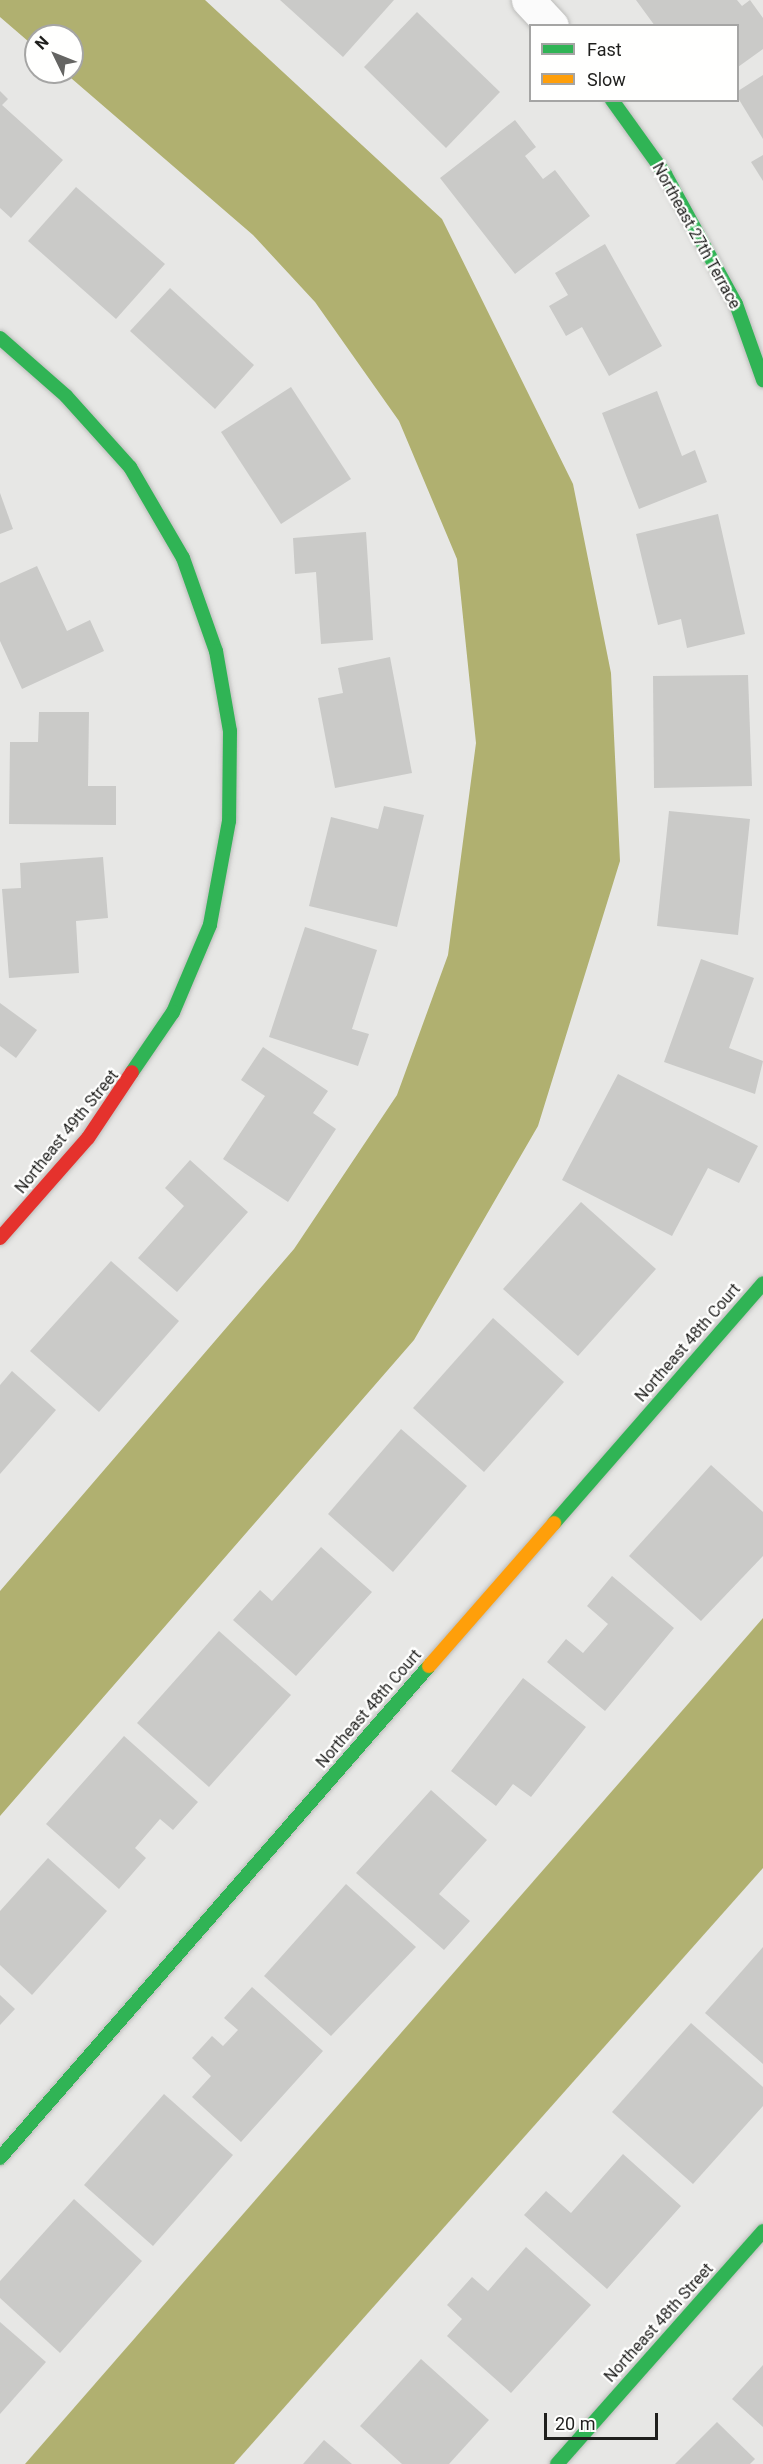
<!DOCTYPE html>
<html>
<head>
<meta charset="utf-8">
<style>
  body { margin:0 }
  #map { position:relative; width:763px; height:2464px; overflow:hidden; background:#e7e7e5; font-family:Roboto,sans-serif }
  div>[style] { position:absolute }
  .water>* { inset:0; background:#b0b070 }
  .building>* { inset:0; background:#cacac8 }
  .roads { filter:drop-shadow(0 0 2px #bcbcba) drop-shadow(0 0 2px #bcbcba) }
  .street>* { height:33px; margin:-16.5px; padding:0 16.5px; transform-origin:16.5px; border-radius:16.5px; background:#fbfbfb }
  .fast>* { height:14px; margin:-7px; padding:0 7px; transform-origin:7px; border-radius:7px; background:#30b455 }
  .slow>* { height:14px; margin:-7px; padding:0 7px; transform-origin:7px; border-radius:7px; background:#ff9f0a }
  .jam>* { height:14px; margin:-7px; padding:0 7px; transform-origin:7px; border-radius:7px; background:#e5322d }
  span { translate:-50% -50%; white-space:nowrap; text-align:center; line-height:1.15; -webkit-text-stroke:4.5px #fffffe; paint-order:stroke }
  .street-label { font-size:16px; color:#1f1f1d }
  .legend { position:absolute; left:529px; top:24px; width:210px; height:78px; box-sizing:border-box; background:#fffffe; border:2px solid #a5a5a4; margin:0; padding:8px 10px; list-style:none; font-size:18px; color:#1f1f1d }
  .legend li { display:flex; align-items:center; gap:12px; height:30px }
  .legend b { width:30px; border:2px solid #a5a5a4 }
  .north { position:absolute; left:24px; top:24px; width:60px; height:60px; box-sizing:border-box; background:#fffffe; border:2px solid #a5a5a4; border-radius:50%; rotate:313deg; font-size:16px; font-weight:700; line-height:24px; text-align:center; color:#1f1f1d }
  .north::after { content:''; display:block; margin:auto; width:21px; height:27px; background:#656563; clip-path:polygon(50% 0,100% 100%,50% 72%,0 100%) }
  .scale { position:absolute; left:544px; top:2413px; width:114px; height:27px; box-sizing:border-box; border:3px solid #1f1f1d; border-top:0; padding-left:8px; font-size:18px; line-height:21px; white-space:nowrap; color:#1f1f1d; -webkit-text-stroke:4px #fffffe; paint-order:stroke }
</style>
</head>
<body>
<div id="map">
  <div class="water">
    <div style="clip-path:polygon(0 0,205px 0,442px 219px,573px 484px,611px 673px,620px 861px,538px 1126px,414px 1340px,0 1816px,0 1591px,294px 1249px,397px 1095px,448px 955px,476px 743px,457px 559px,399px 421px,315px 302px,253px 235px,64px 72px,72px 72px,72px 36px,36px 36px,36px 48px,0 17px)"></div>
    <div style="clip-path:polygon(763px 1618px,763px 1868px,234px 2464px,25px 2464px)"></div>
  </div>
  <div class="building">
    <div style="clip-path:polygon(280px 0,394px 0,343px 57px)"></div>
    <div style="clip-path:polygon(636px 0,737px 0,742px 6px,750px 0,763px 18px,763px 49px,738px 67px,738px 26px,655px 26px)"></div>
    <div style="clip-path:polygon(417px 12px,500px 92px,446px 148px,364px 67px)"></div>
    <div style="clip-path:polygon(763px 75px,763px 139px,738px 98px,738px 91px)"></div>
    <div style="clip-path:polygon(0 91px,8px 99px,2px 105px,63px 160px,11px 218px,0 208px)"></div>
    <div style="clip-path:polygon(515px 120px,536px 147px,525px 156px,543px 179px,555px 170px,590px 216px,515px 274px,440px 178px)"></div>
    <div style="clip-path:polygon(763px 155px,763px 181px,751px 162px)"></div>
    <div style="clip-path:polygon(76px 187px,165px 264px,116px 319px,28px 241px)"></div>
    <div style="clip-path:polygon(605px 244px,662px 346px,609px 376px,582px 327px,566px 336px,549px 306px,568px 295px,555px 273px)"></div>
    <div style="clip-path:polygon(170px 288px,254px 365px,215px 409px,130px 331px)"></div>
    <div style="clip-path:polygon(291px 387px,351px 479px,281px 524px,221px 432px)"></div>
    <div style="clip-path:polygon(657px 391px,682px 456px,695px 450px,707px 482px,639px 509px,602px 413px)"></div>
    <div style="clip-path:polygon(0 493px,13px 529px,0 534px)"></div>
    <div style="clip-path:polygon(718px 514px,745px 634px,687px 648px,681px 619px,658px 625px,636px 534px)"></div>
    <div style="clip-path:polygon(366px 532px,373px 640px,321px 644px,316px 572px,295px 574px,293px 538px)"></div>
    <div style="clip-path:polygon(37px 566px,67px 631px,90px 620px,104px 651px,22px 689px,0 641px,0 583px)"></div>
    <div style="clip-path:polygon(390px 657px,412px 773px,335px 788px,318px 698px,343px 693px,338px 668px)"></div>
    <div style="clip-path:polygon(748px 675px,752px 786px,654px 788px,653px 676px)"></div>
    <div style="clip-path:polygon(39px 712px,89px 712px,88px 786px,116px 786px,116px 825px,9px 824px,10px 742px,38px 742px)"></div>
    <div style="clip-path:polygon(384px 806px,424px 815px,397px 927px,309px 906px,331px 817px,378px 829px)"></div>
    <div style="clip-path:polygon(669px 811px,750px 819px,738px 935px,657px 926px)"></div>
    <div style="clip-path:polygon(103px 857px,108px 918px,76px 921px,79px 973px,9px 978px,2px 889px,21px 888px,20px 863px)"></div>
    <div style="clip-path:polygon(305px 927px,377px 950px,352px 1029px,369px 1034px,358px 1066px,269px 1037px)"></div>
    <div style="clip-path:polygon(701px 959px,754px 978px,729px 1048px,763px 1061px,755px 1094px,664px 1062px)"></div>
    <div style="clip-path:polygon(0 1003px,37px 1030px,16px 1058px,0 1046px)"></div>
    <div style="clip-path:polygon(263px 1047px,328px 1091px,313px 1113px,336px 1129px,288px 1202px,223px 1159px,265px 1096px,241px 1080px)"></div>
    <div style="clip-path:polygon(618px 1074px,758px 1146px,739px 1183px,708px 1168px,672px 1236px,562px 1180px)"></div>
    <div style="clip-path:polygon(190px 1160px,248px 1212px,177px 1292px,138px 1258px,184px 1206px,165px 1188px)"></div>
    <div style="clip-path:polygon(581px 1202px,656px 1269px,578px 1356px,503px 1289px)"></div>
    <div style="clip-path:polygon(111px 1261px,179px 1321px,99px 1412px,30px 1351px)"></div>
    <div style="clip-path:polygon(493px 1318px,564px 1382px,484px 1472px,413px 1408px)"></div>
    <div style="clip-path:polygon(12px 1371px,56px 1410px,0 1474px,0 1385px)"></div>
    <div style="clip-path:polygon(401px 1429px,467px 1486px,393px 1572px,328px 1514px)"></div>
    <div style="clip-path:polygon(711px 1465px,763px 1512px,763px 1556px,701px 1621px,629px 1556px)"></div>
    <div style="clip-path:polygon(321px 1547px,372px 1592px,296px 1676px,233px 1620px,260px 1590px,272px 1601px)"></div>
    <div style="clip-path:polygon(612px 1576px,674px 1628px,605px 1711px,547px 1662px,566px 1639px,583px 1653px,608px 1624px,587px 1606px)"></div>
    <div style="clip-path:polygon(219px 1631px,291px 1695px,209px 1787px,137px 1723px)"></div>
    <div style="clip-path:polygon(523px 1678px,586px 1727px,531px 1797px,513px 1784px,496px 1806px,451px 1771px)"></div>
    <div style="clip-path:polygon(124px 1736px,198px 1802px,173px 1830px,160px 1819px,135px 1848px,146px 1858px,119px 1889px,46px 1824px)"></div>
    <div style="clip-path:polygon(431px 1790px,487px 1840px,439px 1894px,470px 1921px,444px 1950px,356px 1873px)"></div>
    <div style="clip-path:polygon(48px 1858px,107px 1911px,32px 1995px,0 1965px,0 1911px)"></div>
    <div style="clip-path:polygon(346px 1884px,416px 1947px,331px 2036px,264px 1976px)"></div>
    <div style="clip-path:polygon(763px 1947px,763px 2064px,705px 2013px)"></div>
    <div style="clip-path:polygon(252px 1987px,323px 2051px,241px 2142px,192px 2097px,211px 2076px,192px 2058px,212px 2036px,223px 2046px,238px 2030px,224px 2018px)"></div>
    <div style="clip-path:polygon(0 1995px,15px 2009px,0 2025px)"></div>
    <div style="clip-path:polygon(691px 2023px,763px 2087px,763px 2106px,693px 2184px,612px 2112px)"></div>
    <div style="clip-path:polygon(164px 2094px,233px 2155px,153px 2246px,84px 2185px)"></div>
    <div style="clip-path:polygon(623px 2154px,681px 2206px,607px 2289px,524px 2215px,546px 2191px,571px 2213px)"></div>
    <div style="clip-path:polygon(74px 2199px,142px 2261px,60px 2353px,0 2298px,0 2281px)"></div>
    <div style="clip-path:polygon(526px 2247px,591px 2305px,511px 2393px,447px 2336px,462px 2319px,447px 2305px,472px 2277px,488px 2291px)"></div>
    <div style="clip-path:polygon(0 2322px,46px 2362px,0 2414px)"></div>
    <div style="clip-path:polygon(421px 2359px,489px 2420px,449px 2464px,402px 2464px,360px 2426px)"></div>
    <div style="clip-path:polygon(763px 2365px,763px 2427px,732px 2399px)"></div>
    <div style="clip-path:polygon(717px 2422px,755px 2459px,750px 2464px,675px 2464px)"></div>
    <div style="clip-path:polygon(324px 2440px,352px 2464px,303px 2464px)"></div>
  </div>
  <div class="roads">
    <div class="street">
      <div style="left:528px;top:0;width:35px;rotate:47deg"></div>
    </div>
    <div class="fast">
      <div style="left:612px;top:100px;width:91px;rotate:54.4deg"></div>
      <div style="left:665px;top:174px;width:148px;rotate:61.4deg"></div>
      <div style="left:736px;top:304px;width:81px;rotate:70.4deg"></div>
      <div style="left:0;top:338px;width:88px;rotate:41.3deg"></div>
      <div style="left:66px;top:396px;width:96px;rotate:48deg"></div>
      <div style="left:130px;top:467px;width:105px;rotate:59.8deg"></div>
      <div style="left:183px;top:558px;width:99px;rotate:70.5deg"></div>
      <div style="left:216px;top:651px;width:81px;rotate:80.1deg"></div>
      <div style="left:230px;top:731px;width:90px;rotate:90.6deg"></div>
      <div style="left:229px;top:821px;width:106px;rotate:100.4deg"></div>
      <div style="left:210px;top:925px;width:95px;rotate:113deg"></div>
      <div style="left:173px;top:1012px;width:73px;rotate:124.3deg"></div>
      <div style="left:554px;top:1523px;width:318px;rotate:-48.9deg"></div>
      <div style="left:0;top:2158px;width:653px;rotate:-48.91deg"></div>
      <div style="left:557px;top:2464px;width:311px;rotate:-48.5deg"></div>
    </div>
    <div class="slow">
      <div style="left:429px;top:1666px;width:190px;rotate:-48.8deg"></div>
    </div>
    <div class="jam">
      <div style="left:0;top:1238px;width:133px;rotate:-48.7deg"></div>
      <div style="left:88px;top:1138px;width:79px;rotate:-56.3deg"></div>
    </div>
  </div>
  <div class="street-label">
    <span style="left:696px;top:236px;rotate:61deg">Northeast 27th Terrace</span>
    <span style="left:67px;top:1132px;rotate:-51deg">Northeast 49th Street</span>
    <span style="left:688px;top:1343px;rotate:-49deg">Northeast 48th Court</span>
    <span style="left:369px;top:1709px;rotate:-49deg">Northeast 48th Court</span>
    <span style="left:659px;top:2323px;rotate:-48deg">Northeast 48th Street</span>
  </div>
  <ul class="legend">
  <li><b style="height:8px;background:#30b455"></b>Fast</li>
  <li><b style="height:8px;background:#ff9f0a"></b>Slow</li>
  </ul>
  <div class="north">N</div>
  <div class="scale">20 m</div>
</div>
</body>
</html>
